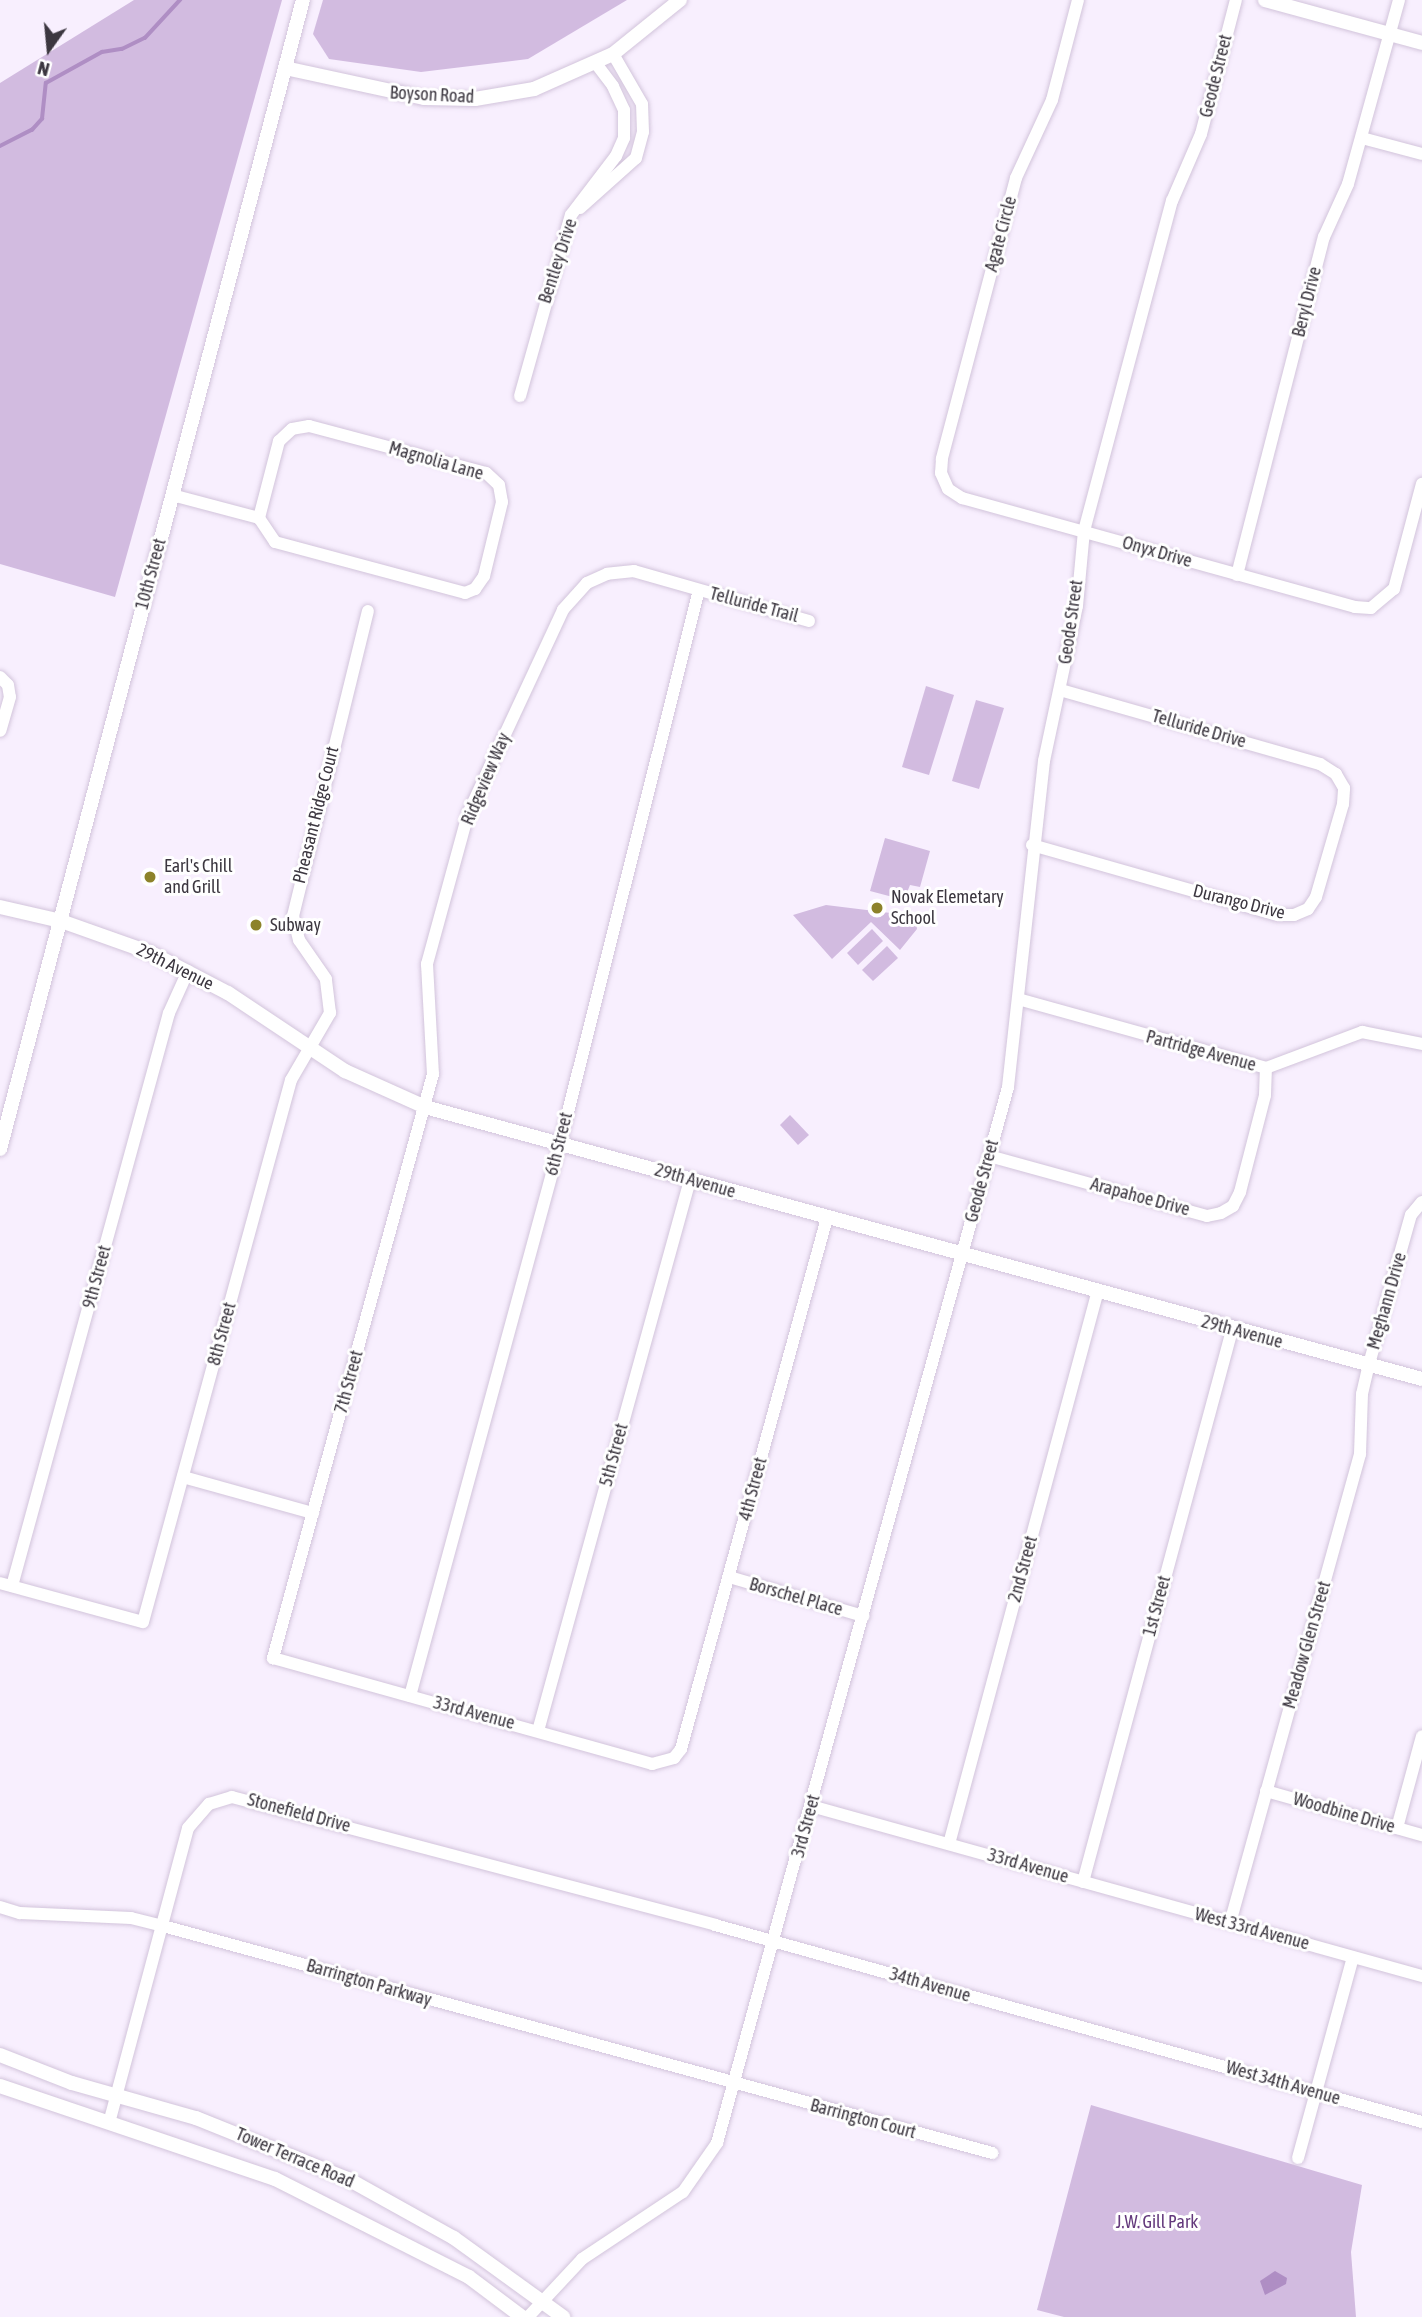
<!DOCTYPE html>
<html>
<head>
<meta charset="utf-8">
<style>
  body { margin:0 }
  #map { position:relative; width:1422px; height:2317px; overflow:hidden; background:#f8effe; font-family:"Asap Condensed",sans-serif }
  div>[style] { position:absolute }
  .green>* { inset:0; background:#d2bbe0 }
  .water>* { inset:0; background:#af8ec4 }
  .stream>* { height:3.5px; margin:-1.75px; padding:0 1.75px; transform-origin:1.75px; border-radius:1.75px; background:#af8ec4 }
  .roads { filter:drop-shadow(0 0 2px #d2c4db) drop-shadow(0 0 2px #d2c4db) }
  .minor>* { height:12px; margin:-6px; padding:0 6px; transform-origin:6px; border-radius:6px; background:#fff }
  .tertiary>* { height:14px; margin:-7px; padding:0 7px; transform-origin:7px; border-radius:7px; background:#fff }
  .dots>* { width:19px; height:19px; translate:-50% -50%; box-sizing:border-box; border:4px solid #fff; border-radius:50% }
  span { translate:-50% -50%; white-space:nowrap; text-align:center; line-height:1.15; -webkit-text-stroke:6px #fff; paint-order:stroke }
  .street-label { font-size:18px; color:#3c3740 }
  .poi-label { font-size:18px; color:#3c3740 }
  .left { translate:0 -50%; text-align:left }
  .park-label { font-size:18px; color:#64397c }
  .north { position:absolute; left:14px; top:14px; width:70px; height:70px; -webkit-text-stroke:5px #fff; paint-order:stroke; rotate:195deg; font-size:19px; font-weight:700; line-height:28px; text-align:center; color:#3c3740 }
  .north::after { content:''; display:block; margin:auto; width:24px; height:32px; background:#3c3740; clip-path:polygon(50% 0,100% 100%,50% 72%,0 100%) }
</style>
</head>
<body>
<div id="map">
  <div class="green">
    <div style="clip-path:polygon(134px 0,282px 0,115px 597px,0 564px,0 83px)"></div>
    <div style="clip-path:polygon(323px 0,627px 0,528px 59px,421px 72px,329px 59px,313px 34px)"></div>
    <div style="clip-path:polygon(926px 686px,954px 695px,929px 775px,902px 767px)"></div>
    <div style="clip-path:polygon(976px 700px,1004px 708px,979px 789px,952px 781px)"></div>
    <div style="clip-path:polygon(885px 838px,930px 851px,920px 887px,910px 885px,904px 900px,870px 891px)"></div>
    <div style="clip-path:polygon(826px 905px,915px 916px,917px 929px,900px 950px,871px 922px,832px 959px,793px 915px)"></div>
    <div style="clip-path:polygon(872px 929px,883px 941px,858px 965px,847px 953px)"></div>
    <div style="clip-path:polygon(887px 946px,898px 958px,873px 981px,862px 970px)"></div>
    <div style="clip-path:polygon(790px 1115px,809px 1135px,798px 1145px,780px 1125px)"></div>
    <div style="clip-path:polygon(1091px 2105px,1362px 2185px,1351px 2252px,1356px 2317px,1064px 2317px,1037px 2310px)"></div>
  </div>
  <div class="water">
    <div style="clip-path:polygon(1275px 2271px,1287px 2278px,1286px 2284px,1265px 2295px,1260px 2281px)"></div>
  </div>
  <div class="stream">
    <div style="left:0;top:146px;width:36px;rotate:-27deg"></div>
    <div style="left:32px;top:130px;width:15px;rotate:-48deg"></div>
    <div style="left:42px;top:119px;width:36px;rotate:-84deg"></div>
    <div style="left:46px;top:83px;width:64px;rotate:-29deg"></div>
    <div style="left:102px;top:52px;width:20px;rotate:-9deg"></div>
    <div style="left:122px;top:49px;width:25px;rotate:-26deg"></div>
    <div style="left:145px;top:38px;width:52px;rotate:-47.4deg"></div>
  </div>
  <div class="roads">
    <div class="minor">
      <div style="left:1078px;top:0;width:103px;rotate:104.6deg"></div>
      <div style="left:1052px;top:100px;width:86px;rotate:114.8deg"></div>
      <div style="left:1016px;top:178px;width:291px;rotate:104.8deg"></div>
      <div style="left:942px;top:459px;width:14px;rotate:94deg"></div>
      <div style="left:941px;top:473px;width:17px;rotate:66deg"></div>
      <div style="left:948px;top:489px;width:17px;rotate:33deg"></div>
      <div style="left:962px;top:498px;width:408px;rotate:15.5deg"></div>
      <div style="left:1355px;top:607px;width:16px;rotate:4deg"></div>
      <div style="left:1371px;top:608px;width:30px;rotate:-40deg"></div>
      <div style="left:1394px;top:589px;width:109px;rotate:-75.1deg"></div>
      <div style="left:1362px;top:138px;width:62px;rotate:14.9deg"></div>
      <div style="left:580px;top:208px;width:75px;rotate:-41.8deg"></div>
      <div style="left:636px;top:158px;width:27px;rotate:-75deg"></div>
      <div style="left:643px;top:132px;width:28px;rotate:-92deg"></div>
      <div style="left:642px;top:104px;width:58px;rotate:-120.1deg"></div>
      <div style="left:520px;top:396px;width:188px;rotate:-74.3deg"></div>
      <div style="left:571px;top:215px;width:74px;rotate:-52.7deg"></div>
      <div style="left:616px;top:156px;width:20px;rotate:-66deg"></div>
      <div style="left:624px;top:138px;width:28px;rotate:-90deg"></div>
      <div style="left:624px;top:110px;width:26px;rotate:-115deg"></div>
      <div style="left:613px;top:86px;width:30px;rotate:-127deg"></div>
      <div style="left:172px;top:495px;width:90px;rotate:14.8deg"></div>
      <div style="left:259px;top:518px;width:29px;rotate:56deg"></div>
      <div style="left:275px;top:542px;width:197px;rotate:15deg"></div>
      <div style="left:465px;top:593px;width:11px;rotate:-22deg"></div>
      <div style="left:475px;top:589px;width:16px;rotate:-55deg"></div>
      <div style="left:484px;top:576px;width:76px;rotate:-76.3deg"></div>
      <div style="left:502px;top:502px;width:17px;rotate:-100deg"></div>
      <div style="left:499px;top:485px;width:18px;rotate:-137deg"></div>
      <div style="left:486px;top:473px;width:183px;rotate:-165.1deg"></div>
      <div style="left:309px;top:426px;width:17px;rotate:170deg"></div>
      <div style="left:292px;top:429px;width:18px;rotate:137deg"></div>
      <div style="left:279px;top:441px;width:80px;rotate:104.6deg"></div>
      <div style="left:1237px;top:575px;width:349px;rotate:-75.6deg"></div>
      <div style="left:1324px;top:237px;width:58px;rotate:-65.6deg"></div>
      <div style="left:1348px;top:184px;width:191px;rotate:-74.5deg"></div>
      <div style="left:809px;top:621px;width:182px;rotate:-164.1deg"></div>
      <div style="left:634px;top:571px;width:27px;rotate:174deg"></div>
      <div style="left:607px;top:574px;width:22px;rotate:156deg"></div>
      <div style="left:587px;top:583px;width:36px;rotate:132deg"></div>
      <div style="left:563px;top:610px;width:225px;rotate:115deg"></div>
      <div style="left:468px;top:814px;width:156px;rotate:105.3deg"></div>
      <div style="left:427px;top:964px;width:110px;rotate:86.9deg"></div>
      <div style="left:433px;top:1074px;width:606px;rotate:105.32deg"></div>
      <div style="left:273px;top:1658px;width:394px;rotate:15.6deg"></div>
      <div style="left:652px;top:1764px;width:23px;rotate:-15deg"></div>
      <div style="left:674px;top:1758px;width:11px;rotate:-52deg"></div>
      <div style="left:681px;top:1749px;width:551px;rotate:-74.63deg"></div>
      <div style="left:0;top:677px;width:11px;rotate:45deg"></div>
      <div style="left:8px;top:685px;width:12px;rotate:81deg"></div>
      <div style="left:10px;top:697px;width:35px;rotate:106deg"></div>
      <div style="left:1032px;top:845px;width:256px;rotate:15.9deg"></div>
      <div style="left:1278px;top:915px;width:16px"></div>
      <div style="left:1294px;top:915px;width:15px;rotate:-23deg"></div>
      <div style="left:1308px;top:909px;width:14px;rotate:-56deg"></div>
      <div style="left:1316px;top:897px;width:97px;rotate:-73.8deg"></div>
      <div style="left:1343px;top:804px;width:16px;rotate:-86deg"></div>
      <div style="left:1344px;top:788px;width:16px;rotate:-120deg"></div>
      <div style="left:1336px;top:774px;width:19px;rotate:-148deg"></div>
      <div style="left:1320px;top:764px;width:270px;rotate:-164.1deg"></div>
      <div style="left:1018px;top:999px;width:257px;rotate:15.5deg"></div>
      <div style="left:1266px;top:1068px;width:103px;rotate:-20.6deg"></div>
      <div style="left:1362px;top:1032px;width:61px;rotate:11.3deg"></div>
      <div style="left:989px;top:1156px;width:226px;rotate:15.4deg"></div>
      <div style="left:1207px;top:1216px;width:14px;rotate:-12deg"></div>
      <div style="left:1221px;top:1213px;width:14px;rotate:-30deg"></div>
      <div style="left:1233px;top:1206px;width:16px;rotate:-63deg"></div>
      <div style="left:1240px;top:1192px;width:100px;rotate:-75.5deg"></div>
      <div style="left:1265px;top:1095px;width:27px;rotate:-88deg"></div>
      <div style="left:183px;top:1477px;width:135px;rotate:15.5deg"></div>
      <div style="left:729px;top:1577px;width:140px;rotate:16.2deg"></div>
      <div style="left:0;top:1583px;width:148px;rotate:15.3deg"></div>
      <div style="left:143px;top:1622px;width:562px;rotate:-74.73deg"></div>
      <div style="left:291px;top:1080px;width:78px;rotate:-59.8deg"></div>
      <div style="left:330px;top:1013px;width:34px;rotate:-97deg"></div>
      <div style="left:326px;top:979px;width:47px;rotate:-124.7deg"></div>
      <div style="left:299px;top:940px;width:25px;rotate:-104deg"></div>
      <div style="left:293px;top:916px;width:314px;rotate:-76.2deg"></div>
      <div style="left:12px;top:1586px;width:594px;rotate:-74.68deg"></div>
      <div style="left:169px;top:1013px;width:46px;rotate:-65.7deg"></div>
      <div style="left:410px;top:1696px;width:572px;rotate:-74.8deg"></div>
      <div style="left:560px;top:1144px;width:571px;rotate:-75.92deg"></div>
      <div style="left:538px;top:1731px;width:572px;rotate:-74.58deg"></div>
      <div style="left:1266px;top:1791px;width:162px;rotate:15.8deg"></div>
      <div style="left:811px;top:1806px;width:634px;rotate:15.55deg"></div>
      <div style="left:1397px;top:1828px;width:95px;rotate:-74.8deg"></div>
      <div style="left:949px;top:1844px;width:570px;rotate:-74.94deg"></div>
      <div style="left:1083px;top:1882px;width:572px;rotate:-74.89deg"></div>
      <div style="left:0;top:1907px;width:21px;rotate:17deg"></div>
      <div style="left:20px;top:1913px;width:111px;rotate:2.6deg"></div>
      <div style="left:131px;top:1918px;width:33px;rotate:14deg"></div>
      <div style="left:163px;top:1926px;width:860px;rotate:15.31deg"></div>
      <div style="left:1230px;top:1923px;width:487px;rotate:-74.5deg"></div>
      <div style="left:1360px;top:1454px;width:60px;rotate:-88.1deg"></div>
      <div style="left:1362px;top:1394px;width:31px;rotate:-77deg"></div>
      <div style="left:1369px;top:1364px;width:155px;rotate:-74.3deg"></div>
      <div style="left:1411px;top:1215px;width:17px;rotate:-50deg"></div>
      <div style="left:109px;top:2123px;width:305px;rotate:-75deg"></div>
      <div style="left:188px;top:1828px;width:32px;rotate:-49deg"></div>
      <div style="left:209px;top:1804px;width:24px;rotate:-17deg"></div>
      <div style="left:232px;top:1797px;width:500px;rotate:14.8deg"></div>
      <div style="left:715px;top:1925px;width:734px;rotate:15.57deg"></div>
      <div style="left:1298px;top:2158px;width:208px;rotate:-74.7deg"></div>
      <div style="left:528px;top:2317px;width:79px;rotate:-47deg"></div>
      <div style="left:582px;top:2259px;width:121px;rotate:-33.6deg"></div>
      <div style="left:683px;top:2192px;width:60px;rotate:-55.2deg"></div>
      <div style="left:717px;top:2143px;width:1095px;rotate:-74.59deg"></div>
      <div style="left:1008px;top:1087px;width:328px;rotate:-83.7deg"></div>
      <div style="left:1044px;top:761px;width:158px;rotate:-78deg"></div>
      <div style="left:1077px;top:606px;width:75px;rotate:-84.7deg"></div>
      <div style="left:1084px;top:531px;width:342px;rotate:-75.1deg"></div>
      <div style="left:1172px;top:201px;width:73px;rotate:-66.6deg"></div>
      <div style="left:1201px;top:134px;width:138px;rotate:-75.4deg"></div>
    </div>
    <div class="tertiary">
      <div style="left:1265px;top:0;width:163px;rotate:15.3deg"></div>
      <div style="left:285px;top:68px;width:142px;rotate:12.2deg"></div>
      <div style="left:424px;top:98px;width:51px;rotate:1.1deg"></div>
      <div style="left:475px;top:99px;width:60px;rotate:-9.6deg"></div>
      <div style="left:534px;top:89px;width:86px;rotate:-23.9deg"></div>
      <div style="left:613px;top:54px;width:86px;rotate:-38.9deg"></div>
      <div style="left:0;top:907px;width:63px;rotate:12.9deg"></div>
      <div style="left:61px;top:921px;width:96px;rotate:19.6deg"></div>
      <div style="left:151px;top:953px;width:87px;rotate:27.5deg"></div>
      <div style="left:228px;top:993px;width:141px;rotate:33.7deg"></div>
      <div style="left:345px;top:1071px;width:88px;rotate:24.2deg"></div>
      <div style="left:425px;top:1107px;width:1033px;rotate:15.26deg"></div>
      <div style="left:0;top:1149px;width:1188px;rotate:-75.23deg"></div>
      <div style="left:0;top:2055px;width:77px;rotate:21.3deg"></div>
      <div style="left:72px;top:2083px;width:129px;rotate:15.8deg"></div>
      <div style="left:196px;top:2118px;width:164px;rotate:21.9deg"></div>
      <div style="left:348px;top:2179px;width:121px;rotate:29.1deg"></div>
      <div style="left:454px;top:2238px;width:135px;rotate:35.9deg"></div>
      <div style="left:0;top:2086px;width:290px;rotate:18.7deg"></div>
      <div style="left:275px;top:2179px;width:217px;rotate:26.8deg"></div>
      <div style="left:469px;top:2277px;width:66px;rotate:37deg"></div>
    </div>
  </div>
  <div class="dots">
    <div style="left:150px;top:877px;background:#8d822a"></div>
    <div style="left:877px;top:908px;background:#8d822a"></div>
    <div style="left:256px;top:925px;background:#8d822a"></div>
  </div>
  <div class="street-label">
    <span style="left:1216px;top:76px;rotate:-76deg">Geode Street</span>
    <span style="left:432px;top:95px;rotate:3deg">Boyson Road</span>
    <span style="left:1001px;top:234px;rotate:-75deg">Agate Circle</span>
    <span style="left:558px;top:261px;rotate:-72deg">Bentley Drive</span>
    <span style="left:1307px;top:302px;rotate:-76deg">Beryl Drive</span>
    <span style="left:436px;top:461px;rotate:16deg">Magnolia Lane</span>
    <span style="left:1157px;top:552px;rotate:16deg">Onyx Drive</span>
    <span style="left:151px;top:574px;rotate:-75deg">10th Street</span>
    <span style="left:754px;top:605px;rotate:15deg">Telluride Trail</span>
    <span style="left:1071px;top:622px;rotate:-82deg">Geode Street</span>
    <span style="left:1199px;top:729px;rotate:16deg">Telluride Drive</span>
    <span style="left:486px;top:779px;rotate:-67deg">Ridgeview Way</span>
    <span style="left:316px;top:815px;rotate:-76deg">Pheasant Ridge Court</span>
    <span style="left:1239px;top:902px;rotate:14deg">Durango Drive</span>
    <span style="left:175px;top:967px;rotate:26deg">29th Avenue</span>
    <span style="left:1201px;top:1051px;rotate:15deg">Partridge Avenue</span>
    <span style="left:559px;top:1144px;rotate:-76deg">6th Street</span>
    <span style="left:695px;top:1181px;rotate:16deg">29th Avenue</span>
    <span style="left:982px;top:1181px;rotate:-75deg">Geode Street</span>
    <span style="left:1140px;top:1197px;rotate:15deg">Arapahoe Drive</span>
    <span style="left:97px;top:1277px;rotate:-75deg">9th Street</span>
    <span style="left:1387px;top:1301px;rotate:-74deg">Meghann Drive</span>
    <span style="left:1242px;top:1332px;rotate:15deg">29th Avenue</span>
    <span style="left:222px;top:1334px;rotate:-75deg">8th Street</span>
    <span style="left:349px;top:1382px;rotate:-75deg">7th Street</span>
    <span style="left:614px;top:1455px;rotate:-75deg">5th Street</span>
    <span style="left:753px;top:1489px;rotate:-75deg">4th Street</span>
    <span style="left:1023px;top:1569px;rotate:-75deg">2nd Street</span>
    <span style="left:796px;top:1597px;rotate:16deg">Borschel Place</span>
    <span style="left:1157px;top:1606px;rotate:-75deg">1st Street</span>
    <span style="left:1307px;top:1645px;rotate:-74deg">Meadow Glen Street</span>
    <span style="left:474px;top:1713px;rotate:15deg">33rd Avenue</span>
    <span style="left:299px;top:1813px;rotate:15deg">Stonefield Drive</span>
    <span style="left:1344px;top:1813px;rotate:16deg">Woodbine Drive</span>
    <span style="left:806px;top:1826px;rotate:-75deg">3rd Street</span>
    <span style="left:1028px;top:1866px;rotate:16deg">33rd Avenue</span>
    <span style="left:1252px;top:1929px;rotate:15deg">West 33rd Avenue</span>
    <span style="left:369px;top:1983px;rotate:16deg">Barrington Parkway</span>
    <span style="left:930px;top:1985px;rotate:16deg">34th Avenue</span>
    <span style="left:1283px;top:2083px;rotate:16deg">West 34th Avenue</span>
    <span style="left:863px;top:2119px;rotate:15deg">Barrington Court</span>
    <span style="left:295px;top:2158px;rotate:23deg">Tower Terrace Road</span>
  </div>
  <div class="poi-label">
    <span class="left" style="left:164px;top:877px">Earl's Chill<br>and Grill</span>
    <span class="left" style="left:891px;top:908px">Novak Elemetary<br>School</span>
    <span class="left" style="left:270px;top:925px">Subway</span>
  </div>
  <div class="park-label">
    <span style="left:1157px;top:2222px">J.W. Gill Park</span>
  </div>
  <div class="north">N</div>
</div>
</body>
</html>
